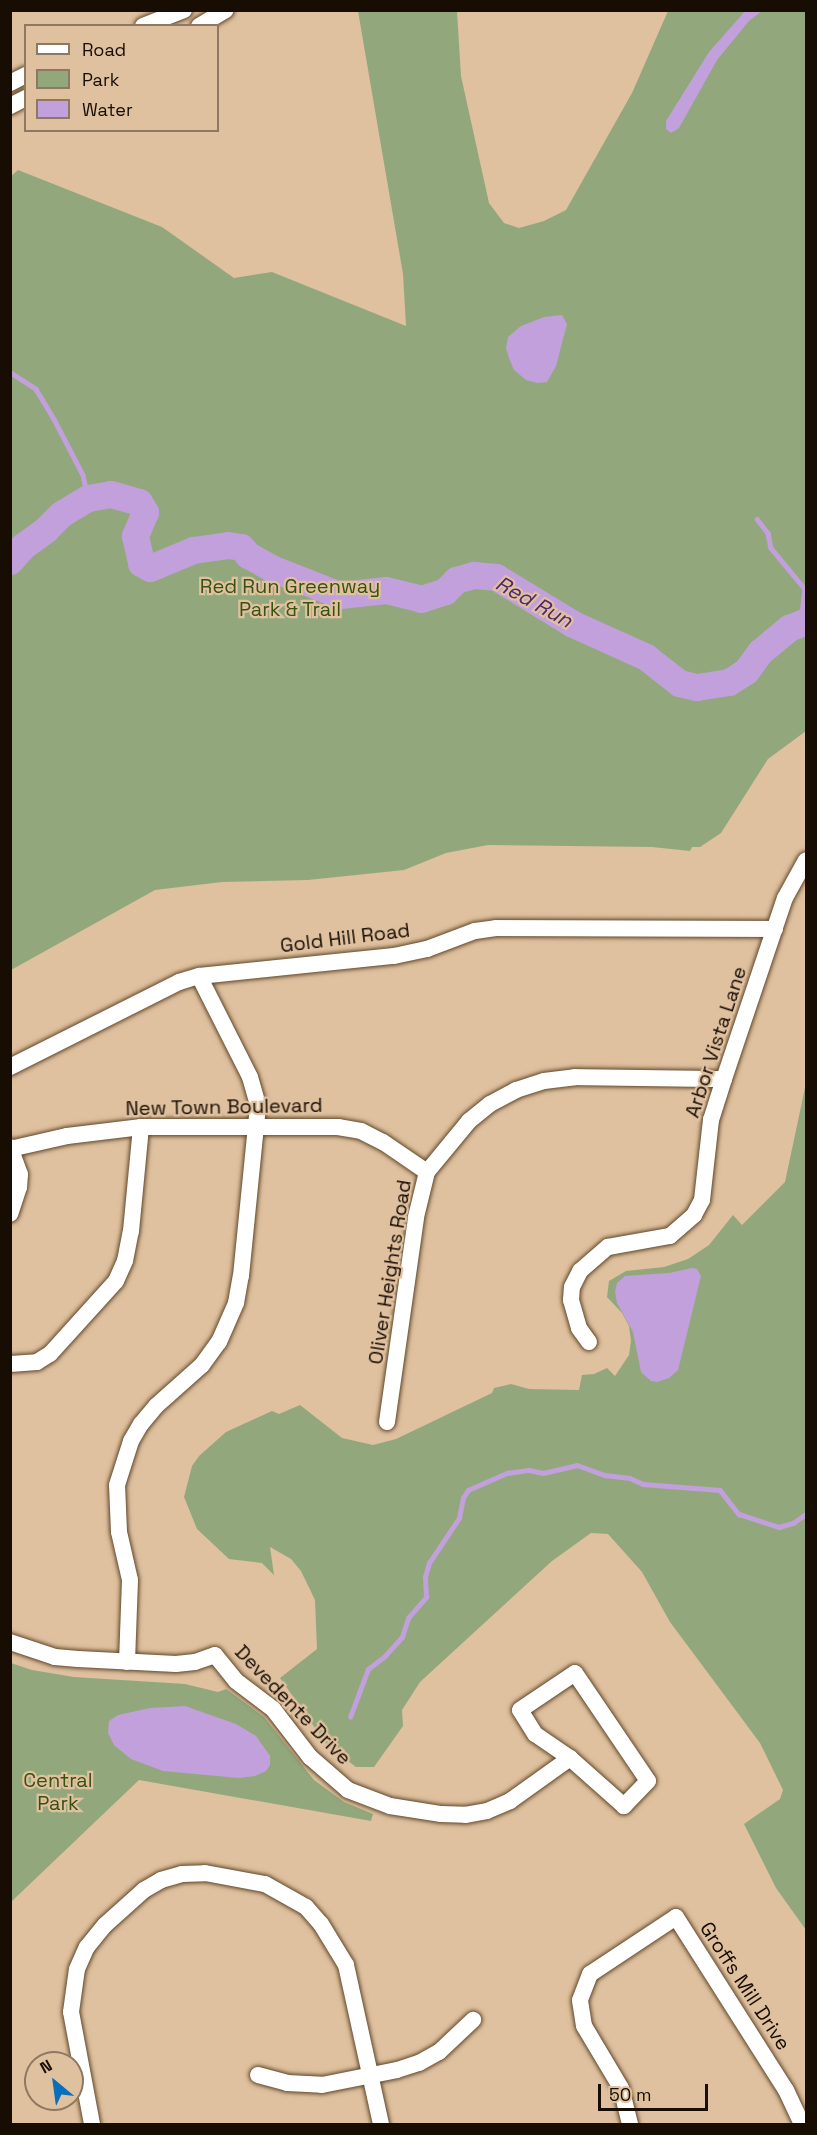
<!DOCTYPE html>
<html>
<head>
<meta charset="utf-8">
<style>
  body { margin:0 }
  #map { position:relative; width:817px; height:2135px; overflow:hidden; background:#dfc09f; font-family:"Space Grotesk",sans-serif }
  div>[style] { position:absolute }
  .green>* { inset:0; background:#92a87c }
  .water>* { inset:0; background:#c1a0dc }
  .stream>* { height:4.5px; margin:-2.25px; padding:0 2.25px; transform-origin:2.25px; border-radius:2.25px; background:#c1a0dc }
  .river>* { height:27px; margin:-13.5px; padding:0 13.5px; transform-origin:13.5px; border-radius:13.5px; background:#c1a0dc }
  .roads { filter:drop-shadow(0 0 2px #604729) drop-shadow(0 0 2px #604729) }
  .street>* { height:16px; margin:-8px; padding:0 8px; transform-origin:8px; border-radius:8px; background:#fff }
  span { translate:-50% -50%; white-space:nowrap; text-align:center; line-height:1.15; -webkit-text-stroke:4.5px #dfc09f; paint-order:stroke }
  .park-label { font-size:20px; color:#37520e }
  .street-label { font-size:20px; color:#170d03 }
  .water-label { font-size:21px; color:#52276e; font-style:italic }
  .frame { position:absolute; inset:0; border:12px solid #170d03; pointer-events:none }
  .legend { position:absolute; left:24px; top:24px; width:195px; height:108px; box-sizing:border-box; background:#dfc09f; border:2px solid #8f7861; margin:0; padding:8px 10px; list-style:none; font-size:18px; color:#170d03 }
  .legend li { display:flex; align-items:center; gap:12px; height:30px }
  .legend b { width:30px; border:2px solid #8f7861 }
  .north { position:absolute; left:24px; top:2051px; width:60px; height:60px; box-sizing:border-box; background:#dfc09f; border:2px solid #8f7861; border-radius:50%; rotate:331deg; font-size:16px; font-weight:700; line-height:24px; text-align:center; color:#170d03 }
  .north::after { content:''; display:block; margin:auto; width:21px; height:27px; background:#0a6fbb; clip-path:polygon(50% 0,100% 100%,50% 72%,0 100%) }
  .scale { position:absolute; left:598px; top:2084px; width:110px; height:27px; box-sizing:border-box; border:3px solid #170d03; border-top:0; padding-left:8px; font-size:18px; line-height:21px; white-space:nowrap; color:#170d03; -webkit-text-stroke:4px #dfc09f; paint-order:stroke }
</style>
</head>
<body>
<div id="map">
  <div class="green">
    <div style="clip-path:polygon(358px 11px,457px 11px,461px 76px,489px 203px,504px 223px,519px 228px,544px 221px,566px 210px,632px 93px,668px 11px,806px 11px,806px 731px,768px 759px,721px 833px,700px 847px,692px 847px,690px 851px,652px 847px,488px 845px,446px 853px,404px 870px,308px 880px,222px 882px,155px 890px,11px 970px,10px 177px,18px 170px,162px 227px,234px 278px,272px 272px,406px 326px,403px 274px)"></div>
    <div style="clip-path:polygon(806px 1083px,806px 1930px,776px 1888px,744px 1824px,780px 1799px,783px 1790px,760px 1743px,670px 1622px,642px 1572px,608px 1534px,591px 1533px,552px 1561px,420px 1682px,402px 1710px,403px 1726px,374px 1767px,356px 1767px,327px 1745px,280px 1678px,317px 1649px,315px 1600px,301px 1571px,291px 1559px,270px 1547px,274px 1575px,262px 1563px,229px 1559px,197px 1529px,184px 1497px,192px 1466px,199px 1456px,226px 1432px,272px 1411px,279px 1414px,300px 1405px,342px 1438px,373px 1445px,396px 1439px,492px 1393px,494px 1388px,511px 1384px,529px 1389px,579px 1390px,582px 1375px,594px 1374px,607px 1368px,615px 1376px,629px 1355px,631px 1341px,629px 1326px,622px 1313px,607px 1297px,609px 1281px,626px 1271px,664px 1267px,688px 1259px,709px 1245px,733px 1215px,742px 1225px,785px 1182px)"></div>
    <div style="clip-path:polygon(11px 1663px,32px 1670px,74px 1677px,185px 1684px,218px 1692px,226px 1689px,264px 1717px,314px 1780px,344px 1802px,373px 1814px,371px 1821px,139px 1780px,11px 1902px)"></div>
  </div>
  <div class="water">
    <div style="clip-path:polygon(746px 10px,762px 11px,749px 21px,717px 60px,679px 128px,671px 133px,666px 129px,666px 121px,709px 52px)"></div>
    <div style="clip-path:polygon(562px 315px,567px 324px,556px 366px,547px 382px,537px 383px,526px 380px,514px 370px,509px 358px,506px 348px,508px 337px,521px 326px,544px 317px)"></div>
    <div style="clip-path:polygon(692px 1268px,697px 1269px,701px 1276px,678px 1370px,669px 1378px,657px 1382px,651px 1381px,641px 1372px,633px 1332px,617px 1303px,615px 1292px,617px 1283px,625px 1276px,669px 1273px)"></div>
    <div style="clip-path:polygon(185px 1706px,236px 1724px,256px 1736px,270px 1756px,270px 1765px,266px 1771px,255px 1776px,239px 1778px,163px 1771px,131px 1759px,114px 1745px,108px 1733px,109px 1721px,118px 1715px,150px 1708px)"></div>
  </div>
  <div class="stream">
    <div style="left:10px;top:372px;width:31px;rotate:33deg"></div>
    <div style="left:36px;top:389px;width:35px;rotate:59deg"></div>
    <div style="left:54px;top:419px;width:63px;rotate:62.6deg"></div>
    <div style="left:83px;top:475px;width:24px;rotate:78deg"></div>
    <div style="left:757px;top:519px;width:18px;rotate:52deg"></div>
    <div style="left:768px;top:533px;width:15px;rotate:79deg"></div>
    <div style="left:771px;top:548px;width:53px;rotate:50.3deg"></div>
    <div style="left:805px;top:589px;width:34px;rotate:97deg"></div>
    <div style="left:350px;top:1717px;width:51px;rotate:-69.4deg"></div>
    <div style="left:368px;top:1669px;width:20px;rotate:-37deg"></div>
    <div style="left:384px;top:1657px;width:27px;rotate:-48deg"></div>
    <div style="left:402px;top:1637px;width:20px;rotate:-72deg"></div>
    <div style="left:408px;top:1618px;width:28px;rotate:-49deg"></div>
    <div style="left:426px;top:1597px;width:20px;rotate:-93deg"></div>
    <div style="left:425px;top:1577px;width:15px;rotate:-74deg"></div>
    <div style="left:429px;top:1563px;width:54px;rotate:-56.3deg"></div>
    <div style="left:459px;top:1518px;width:20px;rotate:-79deg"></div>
    <div style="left:463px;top:1498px;width:9px;rotate:-58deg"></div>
    <div style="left:468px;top:1490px;width:43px;rotate:-23.6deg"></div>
    <div style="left:507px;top:1473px;width:22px;rotate:-8deg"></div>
    <div style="left:529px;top:1470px;width:14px;rotate:12deg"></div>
    <div style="left:543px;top:1473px;width:35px;rotate:-13deg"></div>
    <div style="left:577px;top:1465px;width:30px;rotate:20deg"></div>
    <div style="left:605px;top:1475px;width:25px;rotate:7deg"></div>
    <div style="left:630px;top:1478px;width:14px;rotate:25deg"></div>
    <div style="left:643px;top:1484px;width:77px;rotate:4.5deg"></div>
    <div style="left:720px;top:1490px;width:31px;rotate:52deg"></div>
    <div style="left:739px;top:1514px;width:42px;rotate:18deg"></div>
    <div style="left:779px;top:1527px;width:15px;rotate:-16deg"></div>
    <div style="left:793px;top:1523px;width:16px;rotate:-35deg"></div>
  </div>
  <div class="river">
    <div style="left:10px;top:561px;width:20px;rotate:-49deg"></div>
    <div style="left:23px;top:546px;width:29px;rotate:-36deg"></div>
    <div style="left:46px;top:529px;width:21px;rotate:-45deg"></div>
    <div style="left:61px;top:514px;width:31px;rotate:-31deg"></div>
    <div style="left:88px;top:498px;width:23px;rotate:-10deg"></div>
    <div style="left:111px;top:494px;width:29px;rotate:16deg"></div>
    <div style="left:139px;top:502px;width:12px;rotate:59deg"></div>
    <div style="left:145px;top:512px;width:26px;rotate:113deg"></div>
    <div style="left:135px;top:536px;width:28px;rotate:77deg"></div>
    <div style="left:141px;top:563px;width:10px;rotate:29deg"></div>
    <div style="left:150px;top:568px;width:47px;rotate:-22.7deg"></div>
    <div style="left:193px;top:550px;width:35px;rotate:-8deg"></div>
    <div style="left:228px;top:545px;width:13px;rotate:9deg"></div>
    <div style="left:241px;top:547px;width:11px;rotate:49deg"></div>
    <div style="left:248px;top:555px;width:26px;rotate:29deg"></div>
    <div style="left:271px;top:568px;width:74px;rotate:21.4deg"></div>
    <div style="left:340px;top:595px;width:46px;rotate:-6.2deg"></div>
    <div style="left:386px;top:590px;width:36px;rotate:14deg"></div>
    <div style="left:421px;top:599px;width:25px;rotate:-18deg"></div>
    <div style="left:445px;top:591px;width:16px;rotate:-45deg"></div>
    <div style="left:456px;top:580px;width:19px;rotate:-16deg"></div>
    <div style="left:474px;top:575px;width:22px;rotate:5deg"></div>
    <div style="left:496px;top:577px;width:90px;rotate:31.4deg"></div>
    <div style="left:573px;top:624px;width:80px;rotate:24.3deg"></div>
    <div style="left:646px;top:657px;width:42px;rotate:38.2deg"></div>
    <div style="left:679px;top:683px;width:18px;rotate:13deg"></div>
    <div style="left:697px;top:687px;width:32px;rotate:-9deg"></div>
    <div style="left:729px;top:682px;width:20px;rotate:-33deg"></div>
    <div style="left:746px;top:671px;width:24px;rotate:-54deg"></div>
    <div style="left:760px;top:652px;width:38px;rotate:-40deg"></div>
    <div style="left:789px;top:628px;width:18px;rotate:-22deg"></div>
  </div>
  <div class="roads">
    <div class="street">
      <div style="left:143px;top:26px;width:44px;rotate:-21.3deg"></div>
      <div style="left:199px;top:26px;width:31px;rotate:-31deg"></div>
      <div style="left:10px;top:83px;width:18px;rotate:-27deg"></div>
      <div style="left:10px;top:106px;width:18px;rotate:-27deg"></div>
      <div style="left:10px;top:1067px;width:189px;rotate:-26.7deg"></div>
      <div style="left:179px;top:982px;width:21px;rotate:-17deg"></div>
      <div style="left:199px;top:976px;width:196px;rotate:-5.9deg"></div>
      <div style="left:394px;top:956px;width:34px;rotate:-12deg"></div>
      <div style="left:427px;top:949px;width:51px;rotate:-20.6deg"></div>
      <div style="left:475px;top:931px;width:21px;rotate:-8deg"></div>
      <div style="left:496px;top:928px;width:279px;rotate:0.2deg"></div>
      <div style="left:10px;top:1147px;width:29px;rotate:70deg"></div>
      <div style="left:20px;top:1174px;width:13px;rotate:94deg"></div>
      <div style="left:19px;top:1187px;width:28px;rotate:108deg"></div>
      <div style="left:10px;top:1149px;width:58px;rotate:-12.8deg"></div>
      <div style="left:67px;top:1136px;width:75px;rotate:-6.9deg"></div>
      <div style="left:141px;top:1127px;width:197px"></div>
      <div style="left:338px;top:1127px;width:23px;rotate:10deg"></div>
      <div style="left:361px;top:1131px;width:25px;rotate:27deg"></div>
      <div style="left:383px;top:1142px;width:53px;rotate:34.3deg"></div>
      <div style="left:589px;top:1342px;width:17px;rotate:-126deg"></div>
      <div style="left:579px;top:1328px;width:29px;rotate:-106deg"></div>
      <div style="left:571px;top:1300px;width:13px;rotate:-86deg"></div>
      <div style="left:572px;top:1287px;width:18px;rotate:-63deg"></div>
      <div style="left:580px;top:1271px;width:37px;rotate:-41deg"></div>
      <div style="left:608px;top:1247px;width:63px;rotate:-10.1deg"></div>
      <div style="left:670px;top:1236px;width:32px;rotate:-41deg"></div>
      <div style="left:694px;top:1215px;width:17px;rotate:-62deg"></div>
      <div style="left:702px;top:1200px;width:81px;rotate:-83.6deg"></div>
      <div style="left:711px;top:1120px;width:43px;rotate:-72.4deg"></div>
      <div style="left:724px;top:1079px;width:191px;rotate:-71.4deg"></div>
      <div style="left:785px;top:898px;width:43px;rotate:-61.1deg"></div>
      <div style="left:10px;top:1364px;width:27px;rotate:-4deg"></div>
      <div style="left:37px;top:1362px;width:15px;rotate:-32deg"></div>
      <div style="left:50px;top:1354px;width:98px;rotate:-47.9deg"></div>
      <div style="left:116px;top:1281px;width:22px;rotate:-66deg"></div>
      <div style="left:125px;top:1261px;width:31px;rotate:-79deg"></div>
      <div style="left:131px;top:1231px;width:104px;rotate:-84.5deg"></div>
      <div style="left:387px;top:1422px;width:207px;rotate:-81.9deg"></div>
      <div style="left:416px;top:1217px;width:46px;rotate:-76.3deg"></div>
      <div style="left:427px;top:1172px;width:66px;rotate:-50.5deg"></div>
      <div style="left:469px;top:1121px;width:27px;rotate:-39deg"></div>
      <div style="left:490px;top:1104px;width:30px;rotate:-28deg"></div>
      <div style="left:516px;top:1090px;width:29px;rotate:-18deg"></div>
      <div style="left:544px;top:1081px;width:31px;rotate:-7deg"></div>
      <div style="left:575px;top:1077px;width:149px;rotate:0.8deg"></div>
      <div style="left:10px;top:1642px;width:47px;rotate:18.4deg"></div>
      <div style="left:55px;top:1657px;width:23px;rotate:5deg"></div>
      <div style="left:78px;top:1659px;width:98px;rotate:2.9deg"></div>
      <div style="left:176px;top:1664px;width:19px;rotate:-6deg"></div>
      <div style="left:195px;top:1662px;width:21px;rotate:-19deg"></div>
      <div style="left:215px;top:1655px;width:33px;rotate:51deg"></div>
      <div style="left:236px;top:1681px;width:46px;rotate:37.1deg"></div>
      <div style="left:273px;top:1709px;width:61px;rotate:52.4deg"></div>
      <div style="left:310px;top:1757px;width:50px;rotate:41deg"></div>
      <div style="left:348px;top:1790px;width:45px;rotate:20.9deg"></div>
      <div style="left:390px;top:1806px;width:52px;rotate:8.9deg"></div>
      <div style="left:441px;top:1814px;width:24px;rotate:2deg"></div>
      <div style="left:465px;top:1815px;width:22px;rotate:-10deg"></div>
      <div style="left:487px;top:1811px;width:25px;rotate:-23deg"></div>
      <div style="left:510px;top:1801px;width:74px;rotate:-35.6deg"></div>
      <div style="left:570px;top:1758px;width:42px;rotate:-145.6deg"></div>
      <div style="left:535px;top:1734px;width:28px;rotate:-122deg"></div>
      <div style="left:520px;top:1710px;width:66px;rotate:-33.9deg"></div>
      <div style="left:575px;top:1673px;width:130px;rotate:55.9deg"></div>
      <div style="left:648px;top:1781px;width:35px;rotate:134deg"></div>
      <div style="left:624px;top:1806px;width:72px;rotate:-138.4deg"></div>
      <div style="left:127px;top:1662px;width:82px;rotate:-87.9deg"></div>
      <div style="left:130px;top:1580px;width:49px;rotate:-102.9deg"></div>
      <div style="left:119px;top:1532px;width:47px;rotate:-92.4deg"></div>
      <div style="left:117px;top:1485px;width:46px;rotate:-72.3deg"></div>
      <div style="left:131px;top:1441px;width:20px;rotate:-60deg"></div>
      <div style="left:141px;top:1424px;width:23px;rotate:-50deg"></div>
      <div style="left:156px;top:1406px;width:62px;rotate:-41.7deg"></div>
      <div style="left:202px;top:1365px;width:29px;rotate:-54deg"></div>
      <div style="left:219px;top:1342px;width:43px;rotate:-66.4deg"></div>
      <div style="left:236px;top:1303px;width:27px;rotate:-80deg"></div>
      <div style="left:241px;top:1276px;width:172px;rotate:-84.3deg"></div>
      <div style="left:258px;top:1105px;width:29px;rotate:-106deg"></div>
      <div style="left:250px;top:1077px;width:113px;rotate:-116.8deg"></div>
      <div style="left:258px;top:2075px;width:30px;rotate:15deg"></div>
      <div style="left:287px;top:2083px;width:35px;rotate:3deg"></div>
      <div style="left:322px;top:2085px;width:76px;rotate:-11.3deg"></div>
      <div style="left:397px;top:2070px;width:23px;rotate:-18deg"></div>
      <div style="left:419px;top:2063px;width:23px;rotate:-29deg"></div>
      <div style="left:439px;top:2052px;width:47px;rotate:-43.3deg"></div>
      <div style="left:92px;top:2124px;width:114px;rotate:-100.6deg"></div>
      <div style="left:71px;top:2012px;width:43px;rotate:-82.1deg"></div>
      <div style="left:77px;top:1969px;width:24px;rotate:-66deg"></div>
      <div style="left:87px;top:1947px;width:28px;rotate:-51deg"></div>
      <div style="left:105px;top:1925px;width:52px;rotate:-41.9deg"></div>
      <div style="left:144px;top:1890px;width:20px;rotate:-30deg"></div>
      <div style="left:161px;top:1880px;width:22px;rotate:-16deg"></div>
      <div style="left:182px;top:1874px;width:23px;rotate:-2deg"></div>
      <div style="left:205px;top:1873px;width:61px;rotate:10.4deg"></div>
      <div style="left:265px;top:1884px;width:47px;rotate:29.3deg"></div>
      <div style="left:306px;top:1907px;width:23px;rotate:49deg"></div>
      <div style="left:321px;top:1924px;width:48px;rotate:58.6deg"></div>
      <div style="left:346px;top:1965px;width:163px;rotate:77.6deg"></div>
      <div style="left:630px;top:2124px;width:37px;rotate:-104deg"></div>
      <div style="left:621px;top:2088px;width:72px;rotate:-120.8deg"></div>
      <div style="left:584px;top:2026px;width:26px;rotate:-99deg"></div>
      <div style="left:580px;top:2000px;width:28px;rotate:-69deg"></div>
      <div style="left:590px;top:1974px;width:103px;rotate:-33.5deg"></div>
      <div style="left:676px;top:1917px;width:205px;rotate:57.6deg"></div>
      <div style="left:786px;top:2090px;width:38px;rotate:65deg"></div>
    </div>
  </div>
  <div class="park-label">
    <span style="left:290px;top:598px">Red Run Greenway<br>Park &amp; Trail</span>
    <span style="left:58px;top:1792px">Central<br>Park</span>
  </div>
  <div class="street-label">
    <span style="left:345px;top:938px;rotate:-7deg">Gold Hill Road</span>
    <span style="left:716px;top:1042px;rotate:-72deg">Arbor Vista Lane</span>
    <span style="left:224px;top:1107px;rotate:-1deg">New Town Boulevard</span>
    <span style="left:390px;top:1272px;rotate:-81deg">Oliver Heights Road</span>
    <span style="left:293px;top:1705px;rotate:46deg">Devedente Drive</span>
    <span style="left:745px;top:1986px;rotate:57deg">Groffs Mill Drive</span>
  </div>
  <div class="water-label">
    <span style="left:534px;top:602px;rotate:29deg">Red Run</span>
  </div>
  <div class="frame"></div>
  <ul class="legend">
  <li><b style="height:8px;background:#fff"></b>Road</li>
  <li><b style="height:16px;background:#92a87c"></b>Park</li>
  <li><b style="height:16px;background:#c1a0dc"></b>Water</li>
  </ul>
  <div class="north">N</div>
  <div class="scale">50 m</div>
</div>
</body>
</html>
